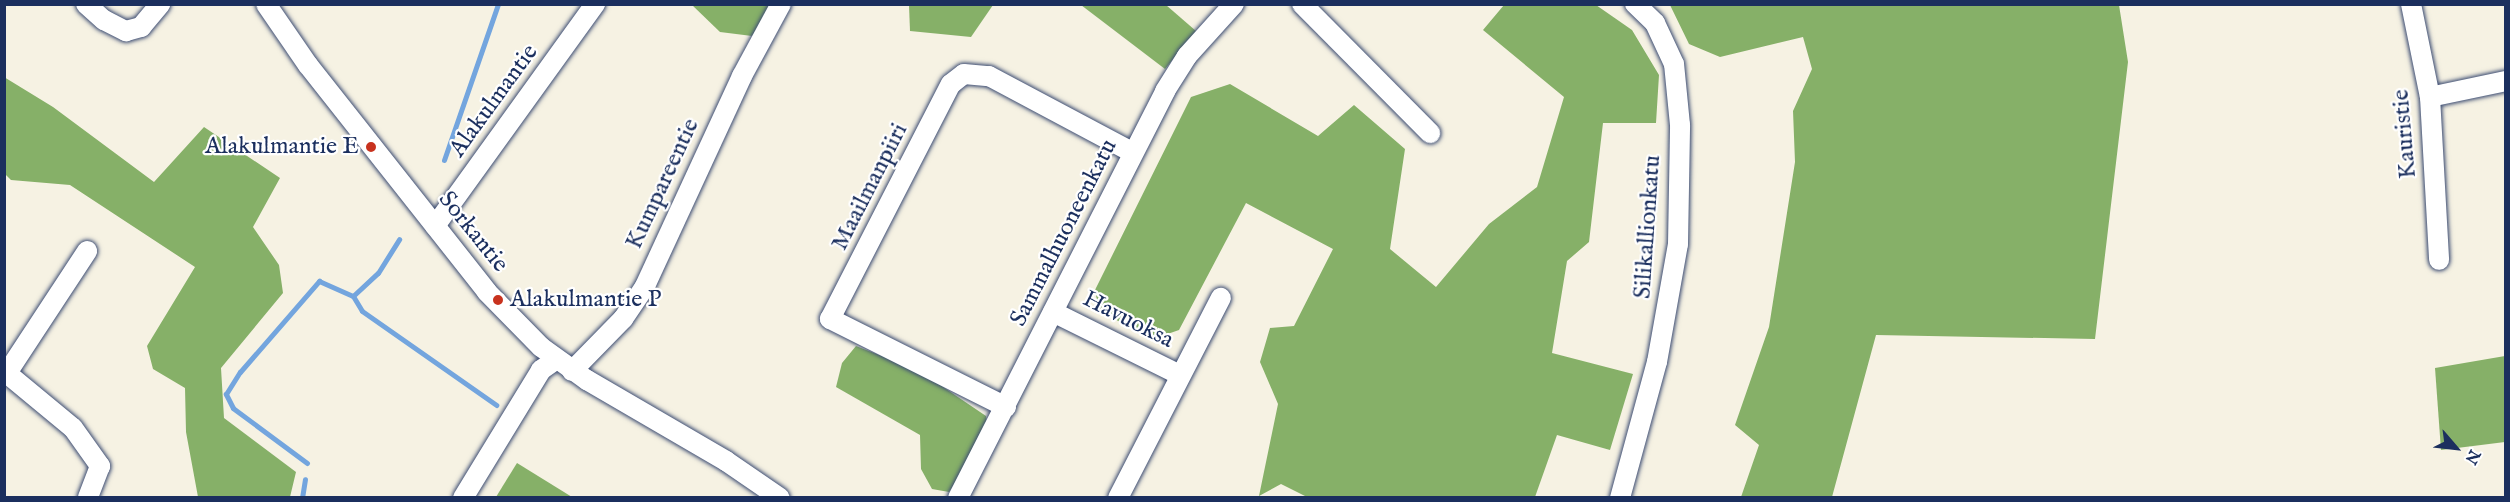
<!DOCTYPE html>
<html>
<head>
<meta charset="utf-8">
<style>
  body { margin:0 }
  #map { position:relative; width:2510px; height:502px; overflow:hidden; background:#f6f2e3; font-family:"IM FELL English",serif }
  div>[style] { position:absolute }
  .forest>* { inset:0; background:#86b068 }
  .stream>* { height:5px; margin:-2.5px; padding:0 2.5px; transform-origin:2.5px; border-radius:2.5px; background:#73a5de }
  .roads { filter:drop-shadow(0 0 2px #3c4c72) drop-shadow(0 0 2px #3c4c72) }
  .minor>* { height:20px; margin:-10px; padding:0 10px; transform-origin:10px; border-radius:10px; background:#fff }
  .dots>* { width:16px; height:16px; translate:-50% -50%; box-sizing:border-box; border:3px solid #fff; border-radius:50% }
  span { translate:-50% -50%; white-space:nowrap; text-align:center; line-height:1.15; -webkit-text-stroke:4.5px #fff; paint-order:stroke }
  .street-label { font-size:24px; color:#1b2f5e }
  .poi-label { font-size:24px; color:#1b2f5e }
  .right { translate:-100% -50%; text-align:right }
  .left { translate:0 -50%; text-align:left }
  .frame { position:absolute; inset:0; border:6px solid #1b2f5e; pointer-events:none }
  .north { position:absolute; left:2426px; top:418px; width:60px; height:60px; -webkit-text-stroke:4px #fff; paint-order:stroke; rotate:118deg; font-size:16px; font-weight:700; line-height:24px; text-align:center; color:#1b2f5e }
  .north::after { content:''; display:block; margin:auto; width:21px; height:27px; background:#1b2f5e; clip-path:polygon(50% 0,100% 100%,50% 72%,0 100%) }
</style>
</head>
<body>
<div id="map">
  <div class="forest">
    <div style="clip-path:polygon(692px 5px,772px 5px,752px 36px,720px 32px)"></div>
    <div style="clip-path:polygon(909px 5px,909px 4px,993px 5px,971px 37px,910px 31px)"></div>
    <div style="clip-path:polygon(1081px 5px,1166px 5px,1196px 31px,1165px 69px)"></div>
    <div style="clip-path:polygon(1504px 5px,1596px 5px,1632px 30px,1659px 75px,1656px 123px,1603px 123px,1589px 242px,1567px 261px,1552px 353px,1633px 374px,1610px 450px,1557px 435px,1535px 497px,1307px 497px,1281px 484px,1259px 496px,1278px 404px,1260px 362px,1270px 328px,1294px 326px,1333px 249px,1246px 203px,1179px 330px,1153px 339px,1099px 311px,1095px 290px,1191px 97px,1230px 84px,1318px 136px,1354px 105px,1405px 149px,1390px 249px,1436px 287px,1489px 224px,1537px 187px,1564px 97px,1483px 30px)"></div>
    <div style="clip-path:polygon(1670px 5px,2119px 5px,2128px 62px,2095px 339px,1876px 335px,1832px 497px,1741px 497px,1759px 445px,1735px 425px,1769px 327px,1795px 162px,1793px 111px,1812px 69px,1803px 37px,1720px 57px,1689px 44px)"></div>
    <div style="clip-path:polygon(4px 77px,53px 107px,154px 182px,204px 127px,280px 178px,253px 227px,279px 265px,283px 293px,221px 368px,224px 418px,296px 472px,290px 497px,198px 497px,186px 432px,185px 388px,153px 369px,147px 346px,195px 267px,70px 185px,11px 180px,5px 174px)"></div>
    <div style="clip-path:polygon(856px 346px,918px 370px,986px 416px,988px 431px,949px 492px,932px 489px,921px 469px,920px 435px,836px 387px,842px 363px)"></div>
    <div style="clip-path:polygon(2505px 356px,2505px 442px,2441px 450px,2435px 368px)"></div>
    <div style="clip-path:polygon(517px 463px,572px 497px,496px 497px)"></div>
  </div>
  <div class="stream">
    <div style="left:444px;top:160px;width:165px;rotate:-70.9deg"></div>
    <div style="left:353px;top:296px;width:17px;rotate:59deg"></div>
    <div style="left:362px;top:311px;width:164px;rotate:35deg"></div>
    <div style="left:307px;top:463px;width:92px;rotate:-143.4deg"></div>
    <div style="left:233px;top:408px;width:16px;rotate:-117deg"></div>
    <div style="left:226px;top:394px;width:26px;rotate:-58deg"></div>
    <div style="left:240px;top:372px;width:121px;rotate:-49deg"></div>
    <div style="left:319px;top:281px;width:37px;rotate:24deg"></div>
    <div style="left:353px;top:296px;width:34px;rotate:-43deg"></div>
    <div style="left:378px;top:273px;width:40px;rotate:-58deg"></div>
    <div style="left:302px;top:498px;width:19px;rotate:-81deg"></div>
  </div>
  <div class="roads">
    <div class="minor">
      <div style="left:86px;top:4px;width:24px;rotate:42deg"></div>
      <div style="left:104px;top:20px;width:25px;rotate:27deg"></div>
      <div style="left:126px;top:31px;width:16px;rotate:-15deg"></div>
      <div style="left:141px;top:27px;width:30px;rotate:-50deg"></div>
      <div style="left:266px;top:4px;width:74px;rotate:55.5deg"></div>
      <div style="left:308px;top:65px;width:289px;rotate:51.7deg"></div>
      <div style="left:487px;top:292px;width:77px;rotate:45.5deg"></div>
      <div style="left:541px;top:347px;width:57px;rotate:35.7deg"></div>
      <div style="left:587px;top:380px;width:161px;rotate:30.2deg"></div>
      <div style="left:726px;top:461px;width:65px;rotate:34.4deg"></div>
      <div style="left:1302px;top:4px;width:182px;rotate:45.2deg"></div>
      <div style="left:2411px;top:4px;width:95px;rotate:78.5deg"></div>
      <div style="left:2430px;top:97px;width:163px;rotate:86.8deg"></div>
      <div style="left:2430px;top:97px;width:78px;rotate:-11.9deg"></div>
      <div style="left:435px;top:226px;width:274px;rotate:-54.2deg"></div>
      <div style="left:1053px;top:312px;width:142px;rotate:26.4deg"></div>
      <div style="left:4px;top:371px;width:89px;rotate:39.6deg"></div>
      <div style="left:73px;top:428px;width:47px;rotate:54.6deg"></div>
      <div style="left:100px;top:466px;width:34px;rotate:111deg"></div>
      <div style="left:572px;top:371px;width:73px;rotate:-45.6deg"></div>
      <div style="left:623px;top:319px;width:40px;rotate:-56deg"></div>
      <div style="left:645px;top:286px;width:231px;rotate:-65.2deg"></div>
      <div style="left:742px;top:76px;width:82px;rotate:-61.6deg"></div>
      <div style="left:7px;top:373px;width:146px;rotate:-56.7deg"></div>
      <div style="left:1006px;top:407px;width:197px;rotate:-153.4deg"></div>
      <div style="left:830px;top:319px;width:264px;rotate:-62.8deg"></div>
      <div style="left:951px;top:84px;width:16px;rotate:-38deg"></div>
      <div style="left:964px;top:74px;width:25px;rotate:5deg"></div>
      <div style="left:989px;top:76px;width:162px;rotate:28deg"></div>
      <div style="left:463px;top:498px;width:150px;rotate:-58.6deg"></div>
      <div style="left:541px;top:370px;width:19px;rotate:-35deg"></div>
      <div style="left:958px;top:498px;width:457px;rotate:-63deg"></div>
      <div style="left:1165px;top:91px;width:41px;rotate:-57.8deg"></div>
      <div style="left:1187px;top:56px;width:70px;rotate:-47.9deg"></div>
      <div style="left:1118px;top:498px;width:225px;rotate:-62.8deg"></div>
      <div style="left:1620px;top:498px;width:141px;rotate:-74.8deg"></div>
      <div style="left:1657px;top:362px;width:120px;rotate:-79.9deg"></div>
      <div style="left:1678px;top:244px;width:119px;rotate:-89deg"></div>
      <div style="left:1680px;top:125px;width:61px;rotate:-95.6deg"></div>
      <div style="left:1674px;top:64px;width:45px;rotate:-114.9deg"></div>
      <div style="left:1655px;top:23px;width:28px;rotate:-136deg"></div>
    </div>
  </div>
  <div class="dots">
    <div style="left:371px;top:147px;background:#c8321e"></div>
    <div style="left:498px;top:300px;background:#c8321e"></div>
  </div>
  <div class="street-label">
    <span style="left:494px;top:101px;rotate:-54deg">Alakulmantie</span>
    <span style="left:2405px;top:134px;rotate:-95deg">Kauristie</span>
    <span style="left:663px;top:184px;rotate:-65deg">Kumpareentie</span>
    <span style="left:870px;top:187px;rotate:-63deg">Maailmanpiiri</span>
    <span style="left:1648px;top:227px;rotate:-86deg">Silikallionkatu</span>
    <span style="left:473px;top:232px;rotate:51deg">Sorkantie</span>
    <span style="left:1064px;top:233px;rotate:-63deg">Sammalhuoneenkatu</span>
    <span style="left:1128px;top:320px;rotate:27deg">Havuoksa</span>
  </div>
  <div class="poi-label">
    <span class="right" style="left:359px;top:147px">Alakulmantie E</span>
    <span class="left" style="left:510px;top:300px">Alakulmantie P</span>
  </div>
  <div class="frame"></div>
  <div class="north">N</div>
</div>
</body>
</html>
